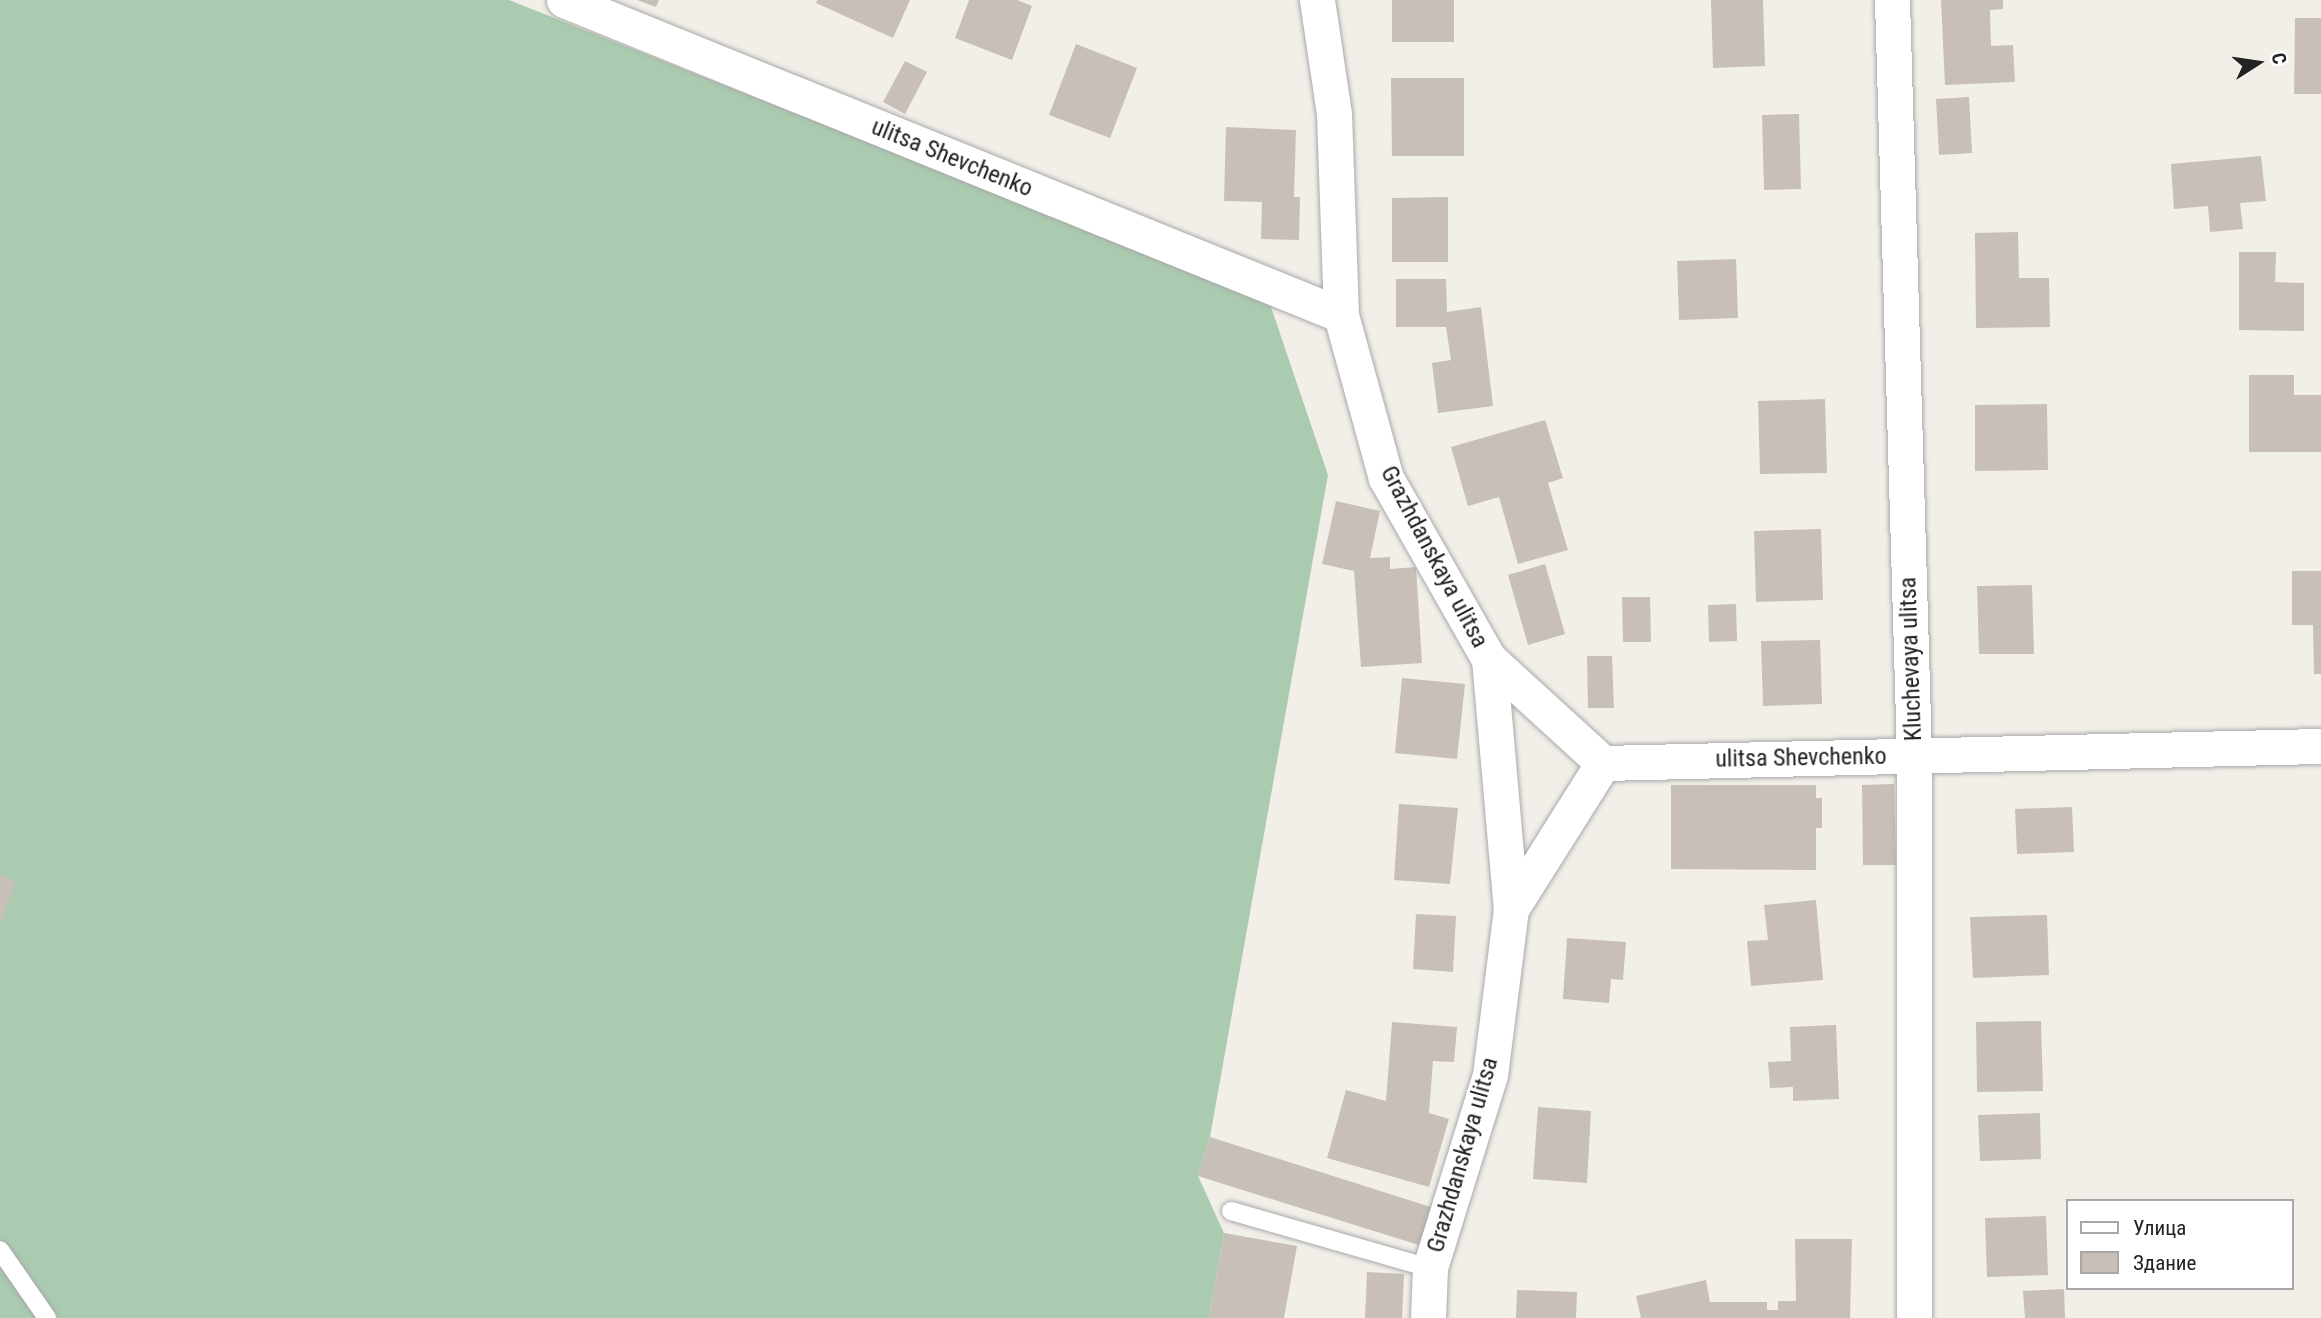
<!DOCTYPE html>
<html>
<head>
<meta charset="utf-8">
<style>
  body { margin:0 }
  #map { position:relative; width:2321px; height:1318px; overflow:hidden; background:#f2efe9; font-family:"Roboto Condensed",sans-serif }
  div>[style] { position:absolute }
  .cemetery>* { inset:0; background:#aacbaf }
  .building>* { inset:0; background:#c7bfb8 }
  .roads { filter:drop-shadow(0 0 2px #a9a9a9) drop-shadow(0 0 2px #a9a9a9) }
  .lane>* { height:18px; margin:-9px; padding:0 9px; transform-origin:9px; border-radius:9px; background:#fff }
  .street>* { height:35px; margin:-17.5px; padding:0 17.5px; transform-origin:17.5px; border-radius:17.5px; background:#fff }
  span { translate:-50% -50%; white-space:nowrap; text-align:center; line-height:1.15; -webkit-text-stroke:5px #fff; paint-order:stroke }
  .street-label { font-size:24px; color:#222 }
  .legend { position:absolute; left:2066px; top:1199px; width:228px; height:91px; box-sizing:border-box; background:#fff; border:2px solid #a7a7a7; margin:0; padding:9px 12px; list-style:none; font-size:21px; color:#222 }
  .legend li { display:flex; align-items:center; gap:14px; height:35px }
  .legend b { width:35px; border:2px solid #a7a7a7 }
  .north { position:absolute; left:2223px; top:28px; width:70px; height:70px; -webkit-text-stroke:5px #fff; paint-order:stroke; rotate:78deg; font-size:19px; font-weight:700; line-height:28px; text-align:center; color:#222 }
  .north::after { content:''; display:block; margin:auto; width:24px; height:32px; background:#222; clip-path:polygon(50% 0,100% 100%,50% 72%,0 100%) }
</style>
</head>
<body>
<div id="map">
  <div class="cemetery">
    <div style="clip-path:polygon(0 0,509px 0,1269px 301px,1328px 475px,1210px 1137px,1198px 1176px,1224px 1233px,1209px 1318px,0 1318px)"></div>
  </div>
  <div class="building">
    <div style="clip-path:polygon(637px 0,659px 0,656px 7px)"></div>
    <div style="clip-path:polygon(817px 0,910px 0,893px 38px,816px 3px)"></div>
    <div style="clip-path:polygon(969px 0,1017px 0,1032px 6px,1012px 60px,955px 38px)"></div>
    <div style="clip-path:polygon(1392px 0,1454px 0,1454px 42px,1392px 42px)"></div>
    <div style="clip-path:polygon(1711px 0,1763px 0,1765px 66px,1713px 68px)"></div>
    <div style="clip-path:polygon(1941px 0,2003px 0,2003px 9px,1990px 10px,1991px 46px,2013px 45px,2015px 82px,1945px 85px)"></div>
    <div style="clip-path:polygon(2295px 18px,2321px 18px,2321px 94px,2294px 94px)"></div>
    <div style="clip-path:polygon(1076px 44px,1137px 68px,1110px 138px,1049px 115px)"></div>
    <div style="clip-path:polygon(905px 61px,927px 72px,905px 114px,883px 102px)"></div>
    <div style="clip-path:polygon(1391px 78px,1464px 78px,1464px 156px,1392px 156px)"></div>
    <div style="clip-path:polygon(1969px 97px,1972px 153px,1939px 155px,1936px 99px)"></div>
    <div style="clip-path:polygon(1799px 114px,1801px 189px,1764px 190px,1762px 115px)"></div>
    <div style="clip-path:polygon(1226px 127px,1296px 130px,1294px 197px,1300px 197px,1299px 240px,1261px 239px,1262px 202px,1224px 201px)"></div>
    <div style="clip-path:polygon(2261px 156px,2266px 201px,2240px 203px,2243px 229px,2210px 232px,2208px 206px,2174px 209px,2171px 164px)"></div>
    <div style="clip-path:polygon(1448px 197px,1448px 262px,1392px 262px,1392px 198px)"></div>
    <div style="clip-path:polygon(2018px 232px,2019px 278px,2049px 278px,2050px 327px,1976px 328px,1975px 233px)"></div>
    <div style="clip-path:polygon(2239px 252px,2276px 252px,2275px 282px,2304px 283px,2304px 331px,2239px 330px)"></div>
    <div style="clip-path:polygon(1736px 259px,1738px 318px,1679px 320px,1677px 261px)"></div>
    <div style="clip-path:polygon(1396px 279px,1446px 279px,1447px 312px,1481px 307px,1493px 406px,1438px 413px,1432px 363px,1451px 360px,1446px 327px,1396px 327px)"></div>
    <div style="clip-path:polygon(2249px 375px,2294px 375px,2294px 395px,2321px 395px,2321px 452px,2249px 452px)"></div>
    <div style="clip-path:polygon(1825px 399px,1827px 473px,1760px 474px,1758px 401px)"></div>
    <div style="clip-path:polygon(2047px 404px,2048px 470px,1975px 471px,1975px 405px)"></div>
    <div style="clip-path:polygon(1545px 420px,1563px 478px,1548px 483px,1568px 550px,1518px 564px,1499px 497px,1468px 506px,1451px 447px)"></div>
    <div style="clip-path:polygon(1336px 501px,1380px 511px,1370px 558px,1390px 557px,1390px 569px,1416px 567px,1422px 663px,1361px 667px,1354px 571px,1322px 564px)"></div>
    <div style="clip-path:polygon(1821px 529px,1823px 600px,1756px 602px,1754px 531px)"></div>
    <div style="clip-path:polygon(1545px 564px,1565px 634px,1528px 645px,1508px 575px)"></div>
    <div style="clip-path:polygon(2292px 571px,2321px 571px,2321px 674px,2314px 674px,2313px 625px,2292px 625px)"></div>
    <div style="clip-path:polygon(2032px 585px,2034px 654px,1979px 654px,1977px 586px)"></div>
    <div style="clip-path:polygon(1622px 597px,1650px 597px,1651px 642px,1623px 642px)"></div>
    <div style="clip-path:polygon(1736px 604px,1737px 641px,1709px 642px,1708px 605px)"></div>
    <div style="clip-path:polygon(1820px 640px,1822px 704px,1763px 706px,1761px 641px)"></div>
    <div style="clip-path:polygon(1587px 656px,1612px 656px,1614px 708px,1588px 708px)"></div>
    <div style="clip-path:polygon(1402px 678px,1465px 684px,1457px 759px,1395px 753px)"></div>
    <div style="clip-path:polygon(1894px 784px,1896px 865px,1863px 865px,1862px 785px)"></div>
    <div style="clip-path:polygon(1671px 785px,1816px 785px,1816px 798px,1822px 798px,1822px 828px,1816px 828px,1816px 870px,1671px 869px)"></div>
    <div style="clip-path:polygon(1399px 804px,1458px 808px,1450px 884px,1394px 880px)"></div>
    <div style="clip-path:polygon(2072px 807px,2074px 852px,2017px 854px,2015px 809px)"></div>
    <div style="clip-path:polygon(0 875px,16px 881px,0 924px)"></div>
    <div style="clip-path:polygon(1816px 900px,1823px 980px,1751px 986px,1747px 941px,1768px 940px,1764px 905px)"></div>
    <div style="clip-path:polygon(1416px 914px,1456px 916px,1453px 972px,1413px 969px)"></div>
    <div style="clip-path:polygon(2047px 915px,2049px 975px,1973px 978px,1970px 917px)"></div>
    <div style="clip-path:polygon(1567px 938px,1626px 942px,1623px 980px,1611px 979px,1609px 1003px,1563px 999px)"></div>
    <div style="clip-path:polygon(2041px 1021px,2043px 1091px,1977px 1092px,1976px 1022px)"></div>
    <div style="clip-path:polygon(1392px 1022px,1457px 1027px,1454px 1062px,1433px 1061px,1429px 1113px,1449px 1119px,1429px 1187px,1327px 1158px,1346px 1090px,1386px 1101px)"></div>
    <div style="clip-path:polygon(1836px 1025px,1839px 1099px,1793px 1101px,1793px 1087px,1770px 1088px,1768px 1062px,1791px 1061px,1790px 1027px)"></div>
    <div style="clip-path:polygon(1538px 1107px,1591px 1111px,1587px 1183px,1533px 1179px)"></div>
    <div style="clip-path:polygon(2040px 1113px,2041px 1159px,1980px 1161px,1978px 1115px)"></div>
    <div style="clip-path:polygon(1210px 1137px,1434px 1208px,1422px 1246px,1198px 1176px)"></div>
    <div style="clip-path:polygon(2046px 1216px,2048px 1275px,1987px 1277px,1985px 1218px)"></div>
    <div style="clip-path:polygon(1224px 1233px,1297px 1246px,1284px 1318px,1209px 1318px)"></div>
    <div style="clip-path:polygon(1795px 1239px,1852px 1239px,1850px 1318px,1641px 1318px,1636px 1296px,1706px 1280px,1710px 1302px,1767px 1302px,1767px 1310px,1778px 1310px,1778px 1301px,1796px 1301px)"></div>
    <div style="clip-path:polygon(1367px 1272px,1404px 1274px,1402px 1318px,1365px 1318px)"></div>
    <div style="clip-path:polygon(2064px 1289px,2065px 1318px,2025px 1318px,2023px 1291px)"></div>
    <div style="clip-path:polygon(1517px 1290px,1577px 1292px,1576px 1318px,1516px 1318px)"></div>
  </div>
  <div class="roads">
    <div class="lane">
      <div style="left:1231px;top:1211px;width:207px;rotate:16deg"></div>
      <div style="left:0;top:1250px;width:83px;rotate:55.3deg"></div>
    </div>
    <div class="street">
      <div style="left:564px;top:0;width:838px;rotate:22.07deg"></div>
      <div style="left:1317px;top:0;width:115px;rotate:81.5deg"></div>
      <div style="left:1334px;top:114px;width:201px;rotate:88deg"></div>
      <div style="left:1341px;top:315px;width:169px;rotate:74.6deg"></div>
      <div style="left:1386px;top:478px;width:208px;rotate:60.4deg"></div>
      <div style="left:1489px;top:659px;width:251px;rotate:85deg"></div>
      <div style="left:1511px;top:909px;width:167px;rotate:97.2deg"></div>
      <div style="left:1490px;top:1075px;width:202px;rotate:107.3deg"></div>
      <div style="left:1430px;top:1268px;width:50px;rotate:92.3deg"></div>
      <div style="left:1892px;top:0;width:755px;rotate:88.33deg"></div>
      <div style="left:1914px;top:755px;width:563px;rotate:90deg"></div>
      <div style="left:1489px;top:659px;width:154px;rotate:42.4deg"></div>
      <div style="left:1603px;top:763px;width:718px;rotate:-1.36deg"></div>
      <div style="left:1511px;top:909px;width:173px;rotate:-57.8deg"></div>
    </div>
  </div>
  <div class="street-label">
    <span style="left:952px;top:158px;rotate:22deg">ulitsa Shevchenko</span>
    <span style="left:1434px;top:557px;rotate:62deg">Grazhdanskaya ulitsa</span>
    <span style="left:1911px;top:659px;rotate:-92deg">Kluchevaya ulitsa</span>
    <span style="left:1801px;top:758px;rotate:-1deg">ulitsa Shevchenko</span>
    <span style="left:1463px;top:1155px;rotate:-74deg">Grazhdanskaya ulitsa</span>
  </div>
  <ul class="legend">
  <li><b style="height:9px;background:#fff"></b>Улица</li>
  <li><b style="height:19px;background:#c7bfb8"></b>Здание</li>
  </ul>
  <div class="north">С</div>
</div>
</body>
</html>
